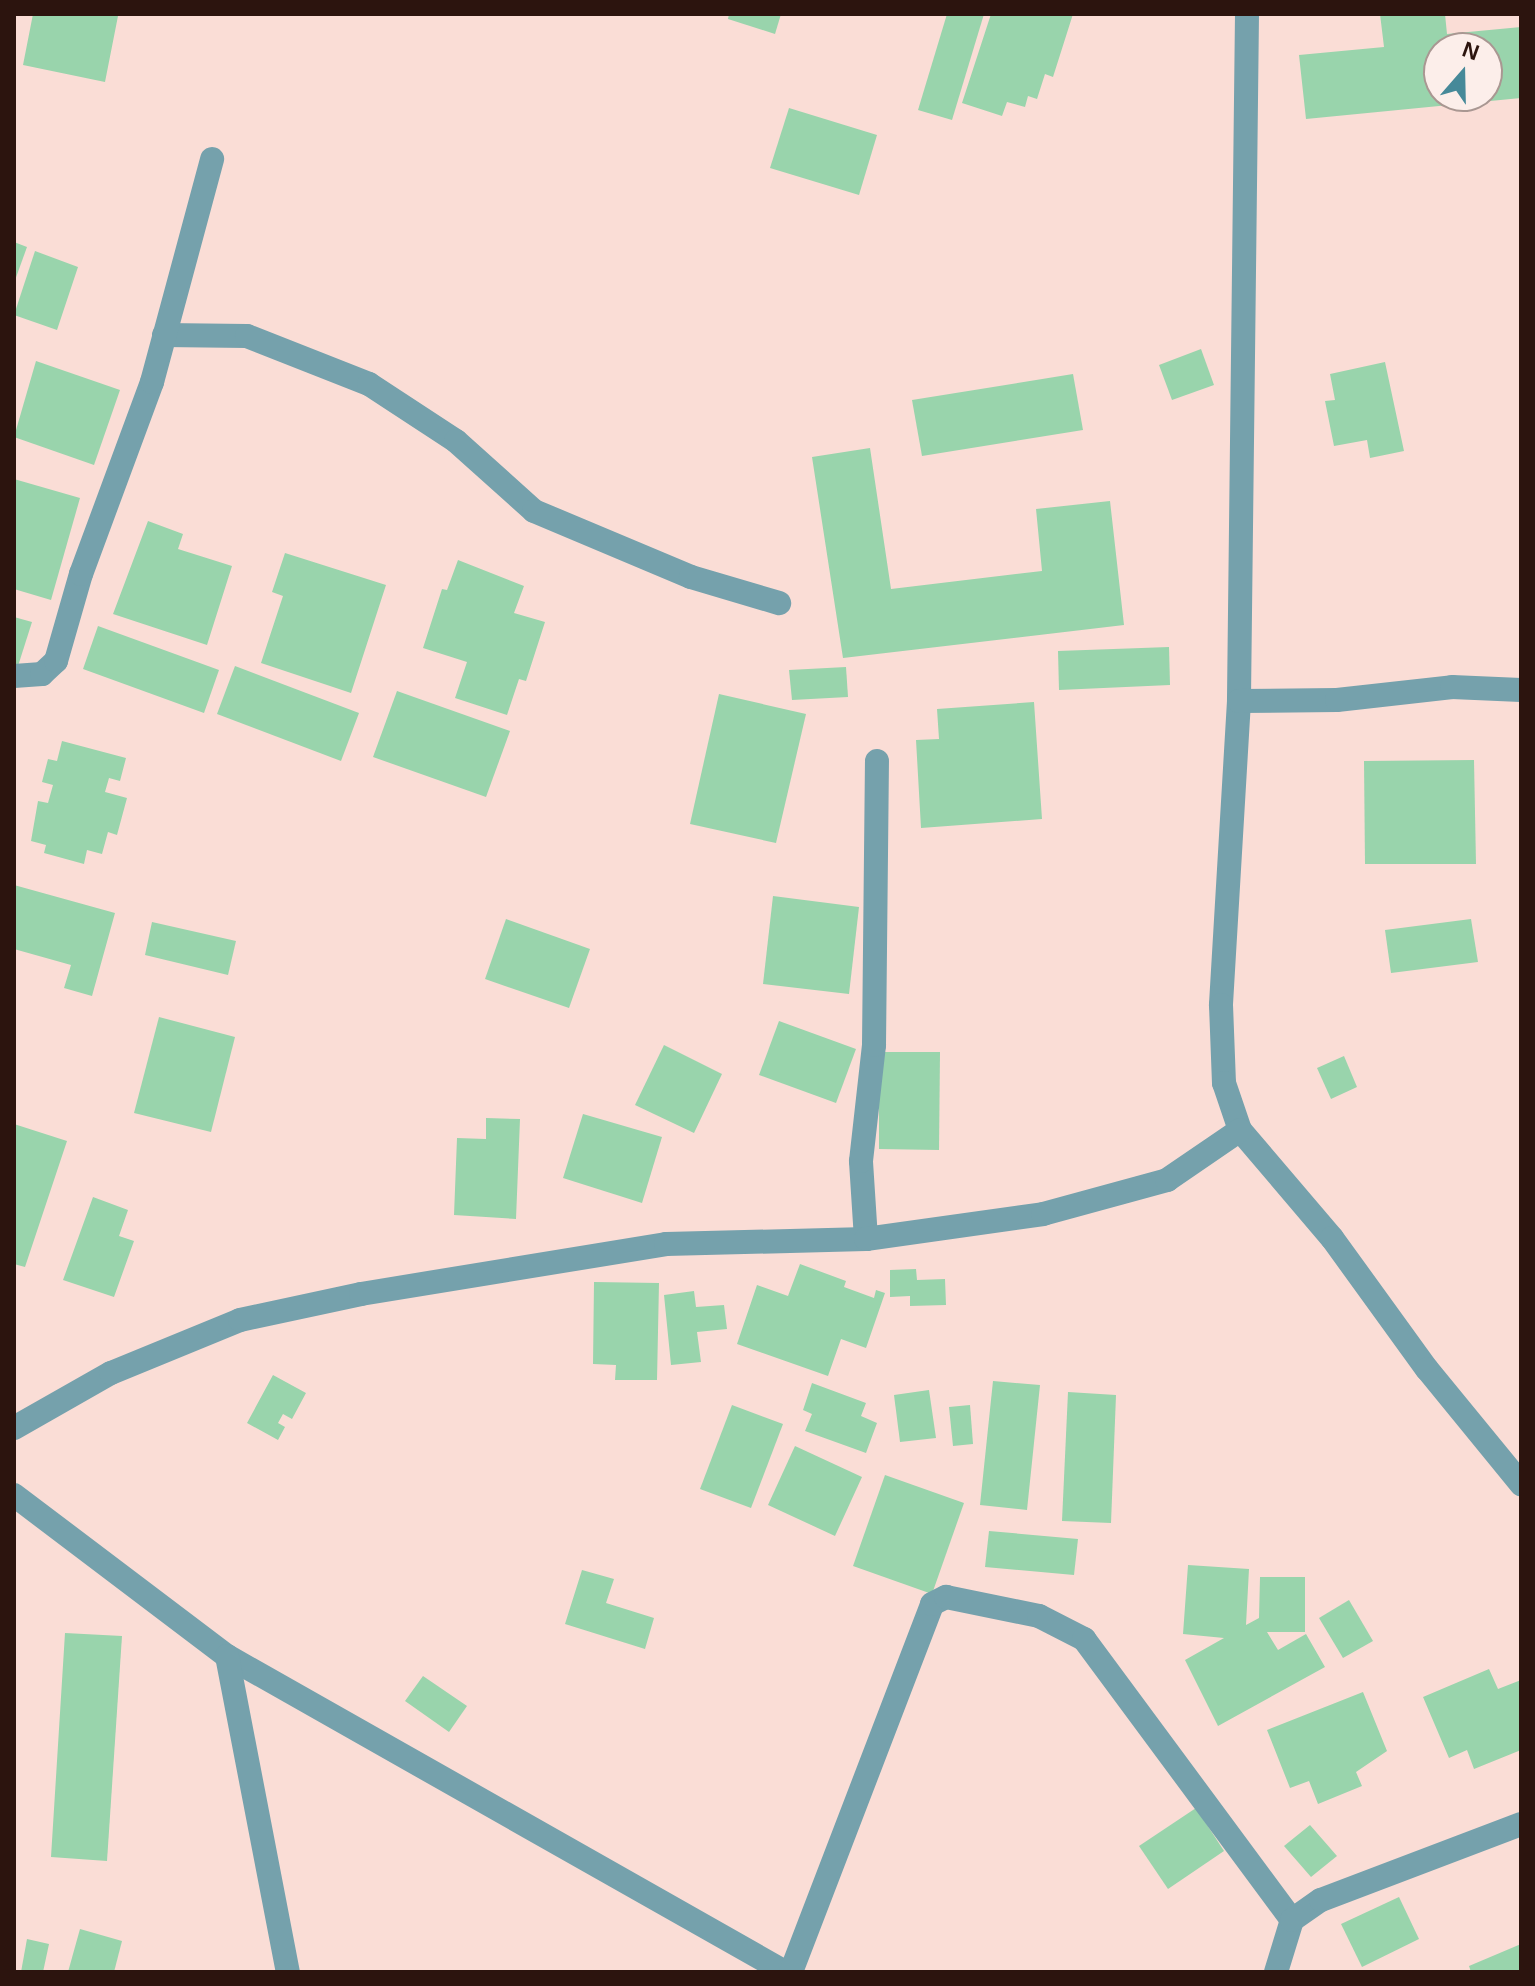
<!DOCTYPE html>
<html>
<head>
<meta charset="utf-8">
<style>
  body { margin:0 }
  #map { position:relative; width:1535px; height:1986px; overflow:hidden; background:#faddd6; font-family:Arial,sans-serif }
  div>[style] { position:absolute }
  .building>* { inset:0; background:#99d4ac }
  .minor>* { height:24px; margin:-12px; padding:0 12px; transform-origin:12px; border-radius:12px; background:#75a1ac }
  span { translate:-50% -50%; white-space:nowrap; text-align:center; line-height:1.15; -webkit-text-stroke:7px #fceeea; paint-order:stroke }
  .frame { position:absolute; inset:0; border:16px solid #2c140e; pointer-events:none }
  .north { position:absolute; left:1423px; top:32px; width:80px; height:80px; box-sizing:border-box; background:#fceeea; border:2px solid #a99792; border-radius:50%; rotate:20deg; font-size:22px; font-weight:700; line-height:32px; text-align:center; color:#2c140e }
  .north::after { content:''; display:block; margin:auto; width:28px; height:36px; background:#468999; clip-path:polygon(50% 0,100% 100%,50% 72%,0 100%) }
</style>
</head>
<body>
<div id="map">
  <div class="building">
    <div style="clip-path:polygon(33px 14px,128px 14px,118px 16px,105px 82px,23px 65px)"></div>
    <div style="clip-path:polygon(729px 14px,781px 14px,775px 34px,728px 19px)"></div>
    <div style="clip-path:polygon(947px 14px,984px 14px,952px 120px,918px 110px)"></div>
    <div style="clip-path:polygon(991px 14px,1073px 14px,1053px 77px,1045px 74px,1037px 99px,1028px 96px,1025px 107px,1007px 102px,1002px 116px,962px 103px)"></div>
    <div style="clip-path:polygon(evenodd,1380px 14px,1445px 14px,1447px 34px,1521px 27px,1521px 98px,1306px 119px,1299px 55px,1384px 47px,1380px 14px,1439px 48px,1487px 48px,1487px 96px,1439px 96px,1439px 48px)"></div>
    <div style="clip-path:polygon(789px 108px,877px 135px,859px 195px,770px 168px)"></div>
    <div style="clip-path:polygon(14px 242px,27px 247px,14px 283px)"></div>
    <div style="clip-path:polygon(35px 251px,78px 267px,57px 330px,14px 315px)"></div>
    <div style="clip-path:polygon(1201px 349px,1214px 385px,1172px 400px,1159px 365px)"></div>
    <div style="clip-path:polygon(36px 361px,120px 390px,94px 465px,14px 437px)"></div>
    <div style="clip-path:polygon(1385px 362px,1404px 451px,1370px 458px,1367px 440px,1334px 446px,1325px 401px,1335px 400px,1330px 374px)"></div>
    <div style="clip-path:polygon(1073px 374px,1083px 430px,922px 456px,912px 400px)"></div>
    <div style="clip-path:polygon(870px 448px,891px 589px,1042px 571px,1036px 509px,1110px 501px,1124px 625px,843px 658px,812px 457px)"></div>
    <div style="clip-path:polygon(14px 479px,80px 498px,51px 600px,14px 589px)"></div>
    <div style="clip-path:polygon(148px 521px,183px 534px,178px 549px,232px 566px,207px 645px,113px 614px)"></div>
    <div style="clip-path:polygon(285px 553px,386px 585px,351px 693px,261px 663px,283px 596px,272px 592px)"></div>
    <div style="clip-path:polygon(458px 560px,524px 586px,514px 613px,545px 622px,526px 681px,519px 679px,507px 715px,455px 698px,467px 662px,423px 648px,442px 589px,447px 590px)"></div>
    <div style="clip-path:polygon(14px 617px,32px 622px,18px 666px,14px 664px)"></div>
    <div style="clip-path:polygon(98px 626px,219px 670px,204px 713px,83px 669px)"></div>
    <div style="clip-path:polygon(1169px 647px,1170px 685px,1059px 690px,1058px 651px)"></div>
    <div style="clip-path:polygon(235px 666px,359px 713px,341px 761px,217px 714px)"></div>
    <div style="clip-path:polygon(846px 667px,848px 697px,792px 700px,789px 670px)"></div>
    <div style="clip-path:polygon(397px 691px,510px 731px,486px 797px,373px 757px)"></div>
    <div style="clip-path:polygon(719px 694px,806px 714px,776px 843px,690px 824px)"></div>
    <div style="clip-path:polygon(1034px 702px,1042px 819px,921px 828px,916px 740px,939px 739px,937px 709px)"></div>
    <div style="clip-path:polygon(62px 741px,126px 758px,120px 781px,109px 778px,105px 792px,127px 798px,117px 835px,108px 832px,102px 854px,87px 850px,84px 864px,44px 853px,46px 845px,31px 841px,38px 801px,48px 803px,53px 785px,42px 782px,48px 759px,57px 761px)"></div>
    <div style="clip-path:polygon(1474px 760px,1476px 864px,1365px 864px,1364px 761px)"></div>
    <div style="clip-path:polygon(14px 885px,115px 913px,92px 996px,64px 988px,71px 965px,14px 949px)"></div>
    <div style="clip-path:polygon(773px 896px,859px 907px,849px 994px,763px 984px)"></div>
    <div style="clip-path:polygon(506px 919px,590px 949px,569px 1008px,485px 979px)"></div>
    <div style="clip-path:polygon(1471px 919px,1478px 962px,1391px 973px,1385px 930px)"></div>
    <div style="clip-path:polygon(152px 922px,236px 941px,228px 975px,145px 955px)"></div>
    <div style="clip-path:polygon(159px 1017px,235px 1037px,211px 1132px,134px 1113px)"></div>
    <div style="clip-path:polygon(779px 1021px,856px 1049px,836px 1103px,759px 1075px)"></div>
    <div style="clip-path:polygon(664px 1045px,722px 1074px,694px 1133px,635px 1105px)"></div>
    <div style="clip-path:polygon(879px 1052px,940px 1052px,939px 1150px,879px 1149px)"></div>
    <div style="clip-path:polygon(1344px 1056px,1357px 1087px,1331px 1099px,1317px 1068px)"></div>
    <div style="clip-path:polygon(583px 1114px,662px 1137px,642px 1203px,563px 1178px)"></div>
    <div style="clip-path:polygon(486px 1118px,520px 1119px,516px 1219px,454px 1215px,457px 1138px,486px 1139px)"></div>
    <div style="clip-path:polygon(14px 1124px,67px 1141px,25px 1267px,14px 1264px)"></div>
    <div style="clip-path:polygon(93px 1197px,128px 1210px,119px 1236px,134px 1241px,114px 1297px,63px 1280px)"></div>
    <div style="clip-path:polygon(800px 1264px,846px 1281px,844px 1287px,874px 1298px,876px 1290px,885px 1293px,866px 1348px,841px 1339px,828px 1376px,737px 1344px,757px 1285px,788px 1296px)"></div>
    <div style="clip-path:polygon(916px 1269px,917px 1280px,945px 1279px,946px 1305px,910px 1306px,910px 1296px,890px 1297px,890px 1270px)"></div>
    <div style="clip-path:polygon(594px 1282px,659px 1283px,657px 1380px,615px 1380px,616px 1365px,593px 1364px)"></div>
    <div style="clip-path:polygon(694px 1291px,696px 1307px,724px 1305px,727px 1329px,697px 1332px,701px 1362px,671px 1365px,664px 1295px)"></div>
    <div style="clip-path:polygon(273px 1375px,306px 1393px,292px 1419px,283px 1414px,278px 1423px,285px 1427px,278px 1440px,247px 1423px)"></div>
    <div style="clip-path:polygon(993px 1381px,1040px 1385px,1027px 1510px,980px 1505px)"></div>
    <div style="clip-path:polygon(812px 1383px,866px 1403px,861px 1416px,877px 1423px,866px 1453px,805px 1431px,812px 1414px,803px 1410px)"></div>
    <div style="clip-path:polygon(929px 1390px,936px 1438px,900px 1442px,894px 1395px)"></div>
    <div style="clip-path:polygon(1068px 1392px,1116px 1395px,1111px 1523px,1062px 1521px)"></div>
    <div style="clip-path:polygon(732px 1405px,783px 1424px,751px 1508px,700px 1489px)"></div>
    <div style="clip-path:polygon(970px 1405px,973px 1444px,953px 1446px,949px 1407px)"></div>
    <div style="clip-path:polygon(795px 1446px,862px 1477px,835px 1536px,768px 1505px)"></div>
    <div style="clip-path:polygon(885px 1475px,964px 1503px,932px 1594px,853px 1566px)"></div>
    <div style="clip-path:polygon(989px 1531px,1078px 1539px,1074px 1575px,985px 1567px)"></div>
    <div style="clip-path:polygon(1188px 1565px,1249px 1569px,1246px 1625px,1259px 1618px,1260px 1577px,1305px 1577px,1305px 1632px,1267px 1632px,1278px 1650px,1306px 1634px,1325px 1667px,1218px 1726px,1185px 1660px,1224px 1638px,1183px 1634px)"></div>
    <div style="clip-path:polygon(582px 1570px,614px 1579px,606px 1603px,654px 1618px,645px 1649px,565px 1624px)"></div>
    <div style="clip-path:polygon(1349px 1600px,1373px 1641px,1343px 1658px,1319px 1618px)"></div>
    <div style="clip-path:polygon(65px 1633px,122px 1636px,107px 1861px,51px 1857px)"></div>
    <div style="clip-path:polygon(1489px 1669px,1498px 1689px,1521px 1680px,1521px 1750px,1474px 1769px,1467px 1750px,1449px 1758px,1423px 1697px)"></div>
    <div style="clip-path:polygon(423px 1676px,467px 1706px,449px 1732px,405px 1701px)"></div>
    <div style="clip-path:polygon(1363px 1692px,1387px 1751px,1356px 1772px,1362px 1786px,1318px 1804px,1309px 1781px,1290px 1788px,1267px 1730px)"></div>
    <div style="clip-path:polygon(1196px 1808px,1224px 1851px,1168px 1889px,1139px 1846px)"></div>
    <div style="clip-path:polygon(1310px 1825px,1337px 1856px,1311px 1877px,1284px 1846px)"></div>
    <div style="clip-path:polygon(1399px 1897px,1419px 1939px,1362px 1967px,1341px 1924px)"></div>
    <div style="clip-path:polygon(80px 1929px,122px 1941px,114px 1972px,68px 1972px)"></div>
    <div style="clip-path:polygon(27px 1939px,49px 1944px,43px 1972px,21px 1972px)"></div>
    <div style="clip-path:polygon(1521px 1944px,1521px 1972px,1471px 1972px,1469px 1966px)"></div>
  </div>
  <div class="minor">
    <div style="left:1247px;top:14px;width:687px;rotate:90.67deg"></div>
    <div style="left:1239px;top:701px;width:305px;rotate:93.4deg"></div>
    <div style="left:1221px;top:1005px;width:78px;rotate:87.8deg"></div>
    <div style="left:1224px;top:1083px;width:50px;rotate:71.2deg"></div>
    <div style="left:1240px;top:1130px;width:142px;rotate:49.6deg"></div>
    <div style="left:1332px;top:1238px;width:162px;rotate:54.1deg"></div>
    <div style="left:1427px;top:1369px;width:149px;rotate:50.7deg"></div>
    <div style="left:164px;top:335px;width:83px;rotate:0.7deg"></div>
    <div style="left:247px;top:336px;width:131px;rotate:21.5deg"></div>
    <div style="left:369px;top:384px;width:104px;rotate:33.2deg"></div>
    <div style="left:456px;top:441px;width:105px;rotate:41.9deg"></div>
    <div style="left:534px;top:511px;width:170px;rotate:22.8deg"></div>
    <div style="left:691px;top:577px;width:92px;rotate:16.5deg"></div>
    <div style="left:14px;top:676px;width:28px;rotate:-4deg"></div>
    <div style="left:42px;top:674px;width:19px;rotate:-43deg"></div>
    <div style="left:56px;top:661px;width:91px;rotate:-74deg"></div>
    <div style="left:81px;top:574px;width:205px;rotate:-69.7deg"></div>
    <div style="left:152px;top:382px;width:231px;rotate:-74.9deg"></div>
    <div style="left:1239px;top:701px;width:98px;rotate:-0.6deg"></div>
    <div style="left:1337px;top:700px;width:116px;rotate:-6.4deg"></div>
    <div style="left:1452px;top:687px;width:69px;rotate:2.5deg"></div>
    <div style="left:866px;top:1239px;width:78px;rotate:-93.7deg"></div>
    <div style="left:861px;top:1161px;width:117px;rotate:-83.6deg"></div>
    <div style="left:874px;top:1045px;width:284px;rotate:-89.4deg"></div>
    <div style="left:14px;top:1428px;width:112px;rotate:-29.6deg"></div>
    <div style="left:111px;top:1373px;width:139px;rotate:-22.3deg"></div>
    <div style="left:240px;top:1320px;width:124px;rotate:-12.1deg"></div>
    <div style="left:361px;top:1294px;width:309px;rotate:-9.3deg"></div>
    <div style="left:666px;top:1244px;width:200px;rotate:-1.4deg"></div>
    <div style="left:866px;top:1239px;width:179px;rotate:-8deg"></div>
    <div style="left:1043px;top:1214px;width:129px;rotate:-15.3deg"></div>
    <div style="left:1167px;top:1180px;width:88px;rotate:-34.4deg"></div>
    <div style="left:14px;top:1495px;width:267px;rotate:37.1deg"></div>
    <div style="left:227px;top:1656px;width:641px;rotate:29.52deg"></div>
    <div style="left:227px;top:1656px;width:322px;rotate:79.1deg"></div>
    <div style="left:791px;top:1972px;width:394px;rotate:-69deg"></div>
    <div style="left:932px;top:1604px;width:16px;rotate:-27deg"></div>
    <div style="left:946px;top:1597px;width:95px;rotate:11.5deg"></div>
    <div style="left:1039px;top:1616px;width:51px;rotate:27.1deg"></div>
    <div style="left:1084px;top:1639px;width:350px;rotate:53.5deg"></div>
    <div style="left:1276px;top:1972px;width:54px;rotate:-72.9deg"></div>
    <div style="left:1292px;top:1920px;width:35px;rotate:-35deg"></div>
    <div style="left:1321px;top:1900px;width:214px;rotate:-20.8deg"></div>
  </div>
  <div class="frame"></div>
  <div class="north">N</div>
</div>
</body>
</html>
